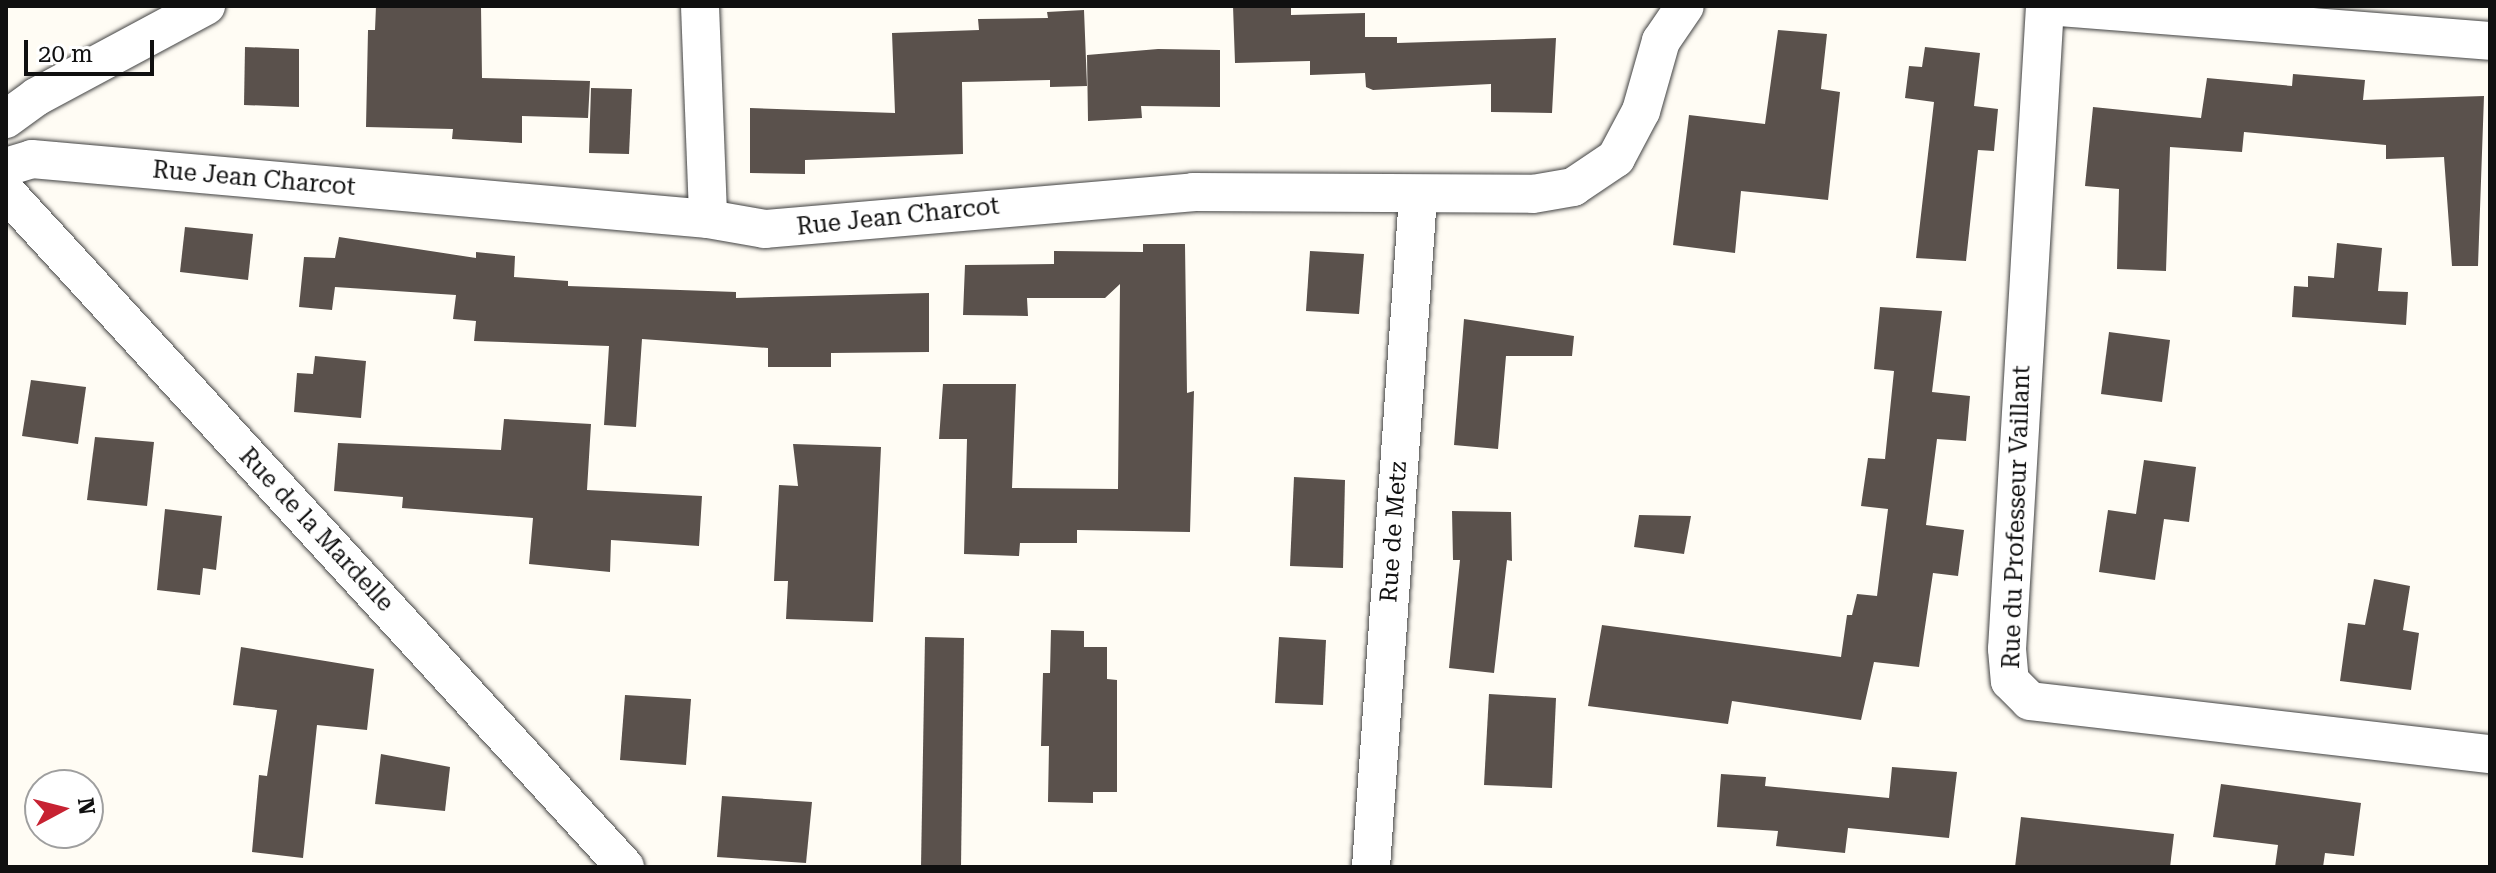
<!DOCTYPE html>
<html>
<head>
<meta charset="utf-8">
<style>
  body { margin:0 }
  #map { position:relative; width:2496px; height:873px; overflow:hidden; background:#fffcf4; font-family:"Roboto Serif",serif }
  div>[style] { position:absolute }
  .building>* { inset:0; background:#5a514c }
  .roads { filter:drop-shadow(0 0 2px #434343) drop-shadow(0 0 2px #434343) }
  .street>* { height:38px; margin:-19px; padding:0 19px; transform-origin:19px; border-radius:19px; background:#fff }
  span { translate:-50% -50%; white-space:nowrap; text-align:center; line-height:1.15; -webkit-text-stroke:8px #fff; paint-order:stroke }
  .street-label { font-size:24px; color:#101010 }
  .frame { position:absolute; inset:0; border:8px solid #101010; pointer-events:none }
  .north { position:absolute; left:24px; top:769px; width:80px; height:80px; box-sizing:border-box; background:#fff; border:2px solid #9f9f9f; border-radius:50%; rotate:83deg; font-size:22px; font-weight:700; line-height:32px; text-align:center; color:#101010 }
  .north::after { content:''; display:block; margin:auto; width:28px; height:36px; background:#c72232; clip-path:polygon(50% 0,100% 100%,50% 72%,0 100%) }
  .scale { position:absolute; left:24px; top:40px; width:130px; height:36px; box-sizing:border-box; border:4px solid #101010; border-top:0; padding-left:10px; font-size:24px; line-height:28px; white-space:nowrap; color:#101010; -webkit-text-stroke:6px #fff; paint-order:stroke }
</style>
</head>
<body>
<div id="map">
  <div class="building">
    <div style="clip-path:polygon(376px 6px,481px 6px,482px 78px,590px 81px,588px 118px,522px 116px,522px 143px,452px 139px,453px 129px,366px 127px,368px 30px,375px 30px)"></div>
    <div style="clip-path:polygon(1233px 6px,1291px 6px,1291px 15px,1365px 13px,1365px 37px,1397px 37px,1397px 43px,1556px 38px,1552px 113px,1491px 112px,1491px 84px,1373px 90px,1366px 87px,1365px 73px,1310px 75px,1310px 61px,1235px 63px)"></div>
    <div style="clip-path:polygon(1084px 10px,1087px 86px,1050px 87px,1050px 80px,962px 82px,963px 154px,805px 160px,805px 174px,750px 173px,750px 108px,895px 113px,892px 33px,979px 30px,978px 19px,1048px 18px,1047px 12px)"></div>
    <div style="clip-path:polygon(1778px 30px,1827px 34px,1821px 89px,1840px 92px,1828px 200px,1741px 191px,1735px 253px,1673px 245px,1689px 115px,1765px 124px)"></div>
    <div style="clip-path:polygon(245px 47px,299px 49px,299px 107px,244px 105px)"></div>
    <div style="clip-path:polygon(1925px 47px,1980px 53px,1974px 106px,1998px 109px,1994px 151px,1978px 150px,1966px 261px,1916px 258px,1934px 102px,1905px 98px,1909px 66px,1922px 67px)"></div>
    <div style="clip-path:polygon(1158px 49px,1220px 50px,1220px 107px,1141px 106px,1142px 118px,1088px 121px,1087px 55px)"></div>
    <div style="clip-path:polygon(2293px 74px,2365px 80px,2363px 100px,2484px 96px,2478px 266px,2452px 266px,2444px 157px,2386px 159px,2386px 145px,2244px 132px,2242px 152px,2170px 147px,2166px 271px,2117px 269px,2119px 189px,2085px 186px,2093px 107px,2201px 118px,2207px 78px,2292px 86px)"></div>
    <div style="clip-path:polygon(591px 88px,632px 89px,629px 154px,589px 153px)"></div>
    <div style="clip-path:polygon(185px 227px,253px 234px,248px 280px,180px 272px)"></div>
    <div style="clip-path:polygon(339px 237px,476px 258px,476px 252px,515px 256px,514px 277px,568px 281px,568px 286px,736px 292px,736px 298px,929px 293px,929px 352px,831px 353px,831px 367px,768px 367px,768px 348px,642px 339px,636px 427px,604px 425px,609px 346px,474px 341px,476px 321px,453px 319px,456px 295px,335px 287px,332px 310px,299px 307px,304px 257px,335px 258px)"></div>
    <div style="clip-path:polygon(2337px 243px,2382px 248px,2378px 291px,2408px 292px,2406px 325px,2292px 317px,2294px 286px,2308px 287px,2308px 276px,2334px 278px)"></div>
    <div style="clip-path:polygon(1143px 244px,1185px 244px,1187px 393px,1194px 391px,1190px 532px,1077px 530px,1077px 543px,1020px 543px,1019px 556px,964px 554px,967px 439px,939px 439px,943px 384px,1016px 384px,1012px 488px,1118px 489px,1120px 284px,1105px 298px,1027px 298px,1028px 316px,963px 315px,965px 265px,1054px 264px,1054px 251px,1143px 252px)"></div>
    <div style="clip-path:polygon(1310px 251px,1364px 254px,1359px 314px,1306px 311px)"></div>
    <div style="clip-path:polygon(1880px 307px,1942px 311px,1932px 392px,1970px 396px,1966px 441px,1937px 439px,1926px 525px,1964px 530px,1958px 576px,1933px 573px,1919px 667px,1874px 662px,1861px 720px,1732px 701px,1728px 724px,1588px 706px,1602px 625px,1841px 657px,1847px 615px,1852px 615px,1857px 594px,1877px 596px,1888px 509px,1861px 506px,1868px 458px,1885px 459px,1894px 371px,1874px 369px)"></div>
    <div style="clip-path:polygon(1464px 319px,1574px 336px,1572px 356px,1506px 356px,1498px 449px,1454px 445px)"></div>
    <div style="clip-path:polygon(2109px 332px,2170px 340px,2162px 402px,2101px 394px)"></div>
    <div style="clip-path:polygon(315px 356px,366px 361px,361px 418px,294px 412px,297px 373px,313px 374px)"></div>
    <div style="clip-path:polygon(31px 380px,86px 387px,78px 444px,22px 436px)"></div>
    <div style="clip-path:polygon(504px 419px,591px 424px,587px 490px,702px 496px,699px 546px,611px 540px,610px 572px,529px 564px,533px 518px,402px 508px,403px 497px,334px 491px,338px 443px,501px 450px)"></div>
    <div style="clip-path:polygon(95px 437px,154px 442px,147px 506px,87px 500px)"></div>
    <div style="clip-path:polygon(793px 444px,881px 447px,873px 622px,786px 619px,788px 581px,774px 581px,779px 485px,798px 486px)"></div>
    <div style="clip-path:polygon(2144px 460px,2196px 467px,2189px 522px,2164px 519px,2155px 580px,2099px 572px,2108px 510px,2136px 514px)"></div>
    <div style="clip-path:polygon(1294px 477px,1345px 480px,1343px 568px,1290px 566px)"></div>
    <div style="clip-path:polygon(165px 509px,222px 516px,216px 570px,203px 568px,200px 595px,157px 590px)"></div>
    <div style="clip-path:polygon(1452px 511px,1511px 512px,1512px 561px,1507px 560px,1494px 673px,1449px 668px,1460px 560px,1453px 560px)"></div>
    <div style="clip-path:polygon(1639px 515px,1691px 516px,1684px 554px,1634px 547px)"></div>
    <div style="clip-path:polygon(2374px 579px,2410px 586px,2403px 630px,2419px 633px,2411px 690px,2340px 681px,2348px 623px,2365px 625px)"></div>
    <div style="clip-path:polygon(1051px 630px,1084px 631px,1084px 647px,1107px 647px,1107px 679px,1117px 680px,1117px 792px,1093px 792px,1093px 803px,1048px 802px,1049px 746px,1041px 746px,1043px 673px,1050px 673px)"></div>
    <div style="clip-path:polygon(925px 637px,964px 638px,961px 867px,921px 867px)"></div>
    <div style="clip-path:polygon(1279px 637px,1326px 640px,1323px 705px,1275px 703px)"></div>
    <div style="clip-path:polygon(241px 647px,374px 669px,367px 730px,317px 725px,303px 858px,252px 852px,259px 775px,267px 776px,277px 710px,233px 705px)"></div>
    <div style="clip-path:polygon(1489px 694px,1556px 698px,1552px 788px,1484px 785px)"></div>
    <div style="clip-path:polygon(625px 695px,691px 699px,686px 765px,620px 760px)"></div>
    <div style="clip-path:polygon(381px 754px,450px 767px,445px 811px,375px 804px)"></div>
    <div style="clip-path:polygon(1892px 767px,1957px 772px,1949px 838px,1848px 828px,1845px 853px,1776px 846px,1778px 831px,1717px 827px,1721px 774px,1766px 777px,1765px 786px,1889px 798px)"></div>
    <div style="clip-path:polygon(2221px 784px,2361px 803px,2354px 856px,2325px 853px,2323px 867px,2275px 867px,2278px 845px,2213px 837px)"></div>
    <div style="clip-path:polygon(722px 796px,812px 802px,806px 863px,717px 857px)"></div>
    <div style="clip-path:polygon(2021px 817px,2174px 834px,2170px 867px,2015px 867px)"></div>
  </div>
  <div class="roads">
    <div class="street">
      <div style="left:700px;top:6px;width:213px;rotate:87.8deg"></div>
      <div style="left:2045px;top:6px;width:644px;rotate:93.38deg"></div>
      <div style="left:2007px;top:649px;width:32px;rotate:85deg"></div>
      <div style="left:2010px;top:681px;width:28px;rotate:45deg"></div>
      <div style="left:2030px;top:701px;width:463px;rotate:6.6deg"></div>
      <div style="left:2047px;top:6px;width:444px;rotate:4.5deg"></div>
      <div style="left:6px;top:119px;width:37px;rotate:-36deg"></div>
      <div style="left:36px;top:97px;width:193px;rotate:-28.2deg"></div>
      <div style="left:6px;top:167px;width:27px;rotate:-17deg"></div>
      <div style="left:32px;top:159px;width:679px;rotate:5.07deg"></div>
      <div style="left:708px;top:219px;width:58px;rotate:10deg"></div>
      <div style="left:765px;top:229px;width:430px;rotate:-4.9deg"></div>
      <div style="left:1193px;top:192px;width:340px;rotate:0.3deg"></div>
      <div style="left:1533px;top:194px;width:41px;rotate:-9.9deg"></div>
      <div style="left:1573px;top:187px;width:52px;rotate:-34deg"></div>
      <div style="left:1616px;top:158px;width:53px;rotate:-62deg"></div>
      <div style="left:1641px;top:111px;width:73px;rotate:-74.1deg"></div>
      <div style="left:1661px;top:41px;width:42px;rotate:-55.6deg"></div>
      <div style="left:6px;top:192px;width:916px;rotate:47.48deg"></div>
      <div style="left:1371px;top:867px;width:673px;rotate:-85.99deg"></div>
    </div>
  </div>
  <div class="street-label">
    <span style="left:254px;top:179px;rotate:5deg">Rue Jean Charcot</span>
    <span style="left:898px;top:217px;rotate:-6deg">Rue Jean Charcot</span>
    <span style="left:2017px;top:517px;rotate:-88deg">Rue du Professeur Vaillant</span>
    <span style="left:316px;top:530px;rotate:47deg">Rue de la Mardelle</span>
    <span style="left:1394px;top:532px;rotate:-86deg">Rue de Metz</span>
  </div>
  <div class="frame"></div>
  <div class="north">N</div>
  <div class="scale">20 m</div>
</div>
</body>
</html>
